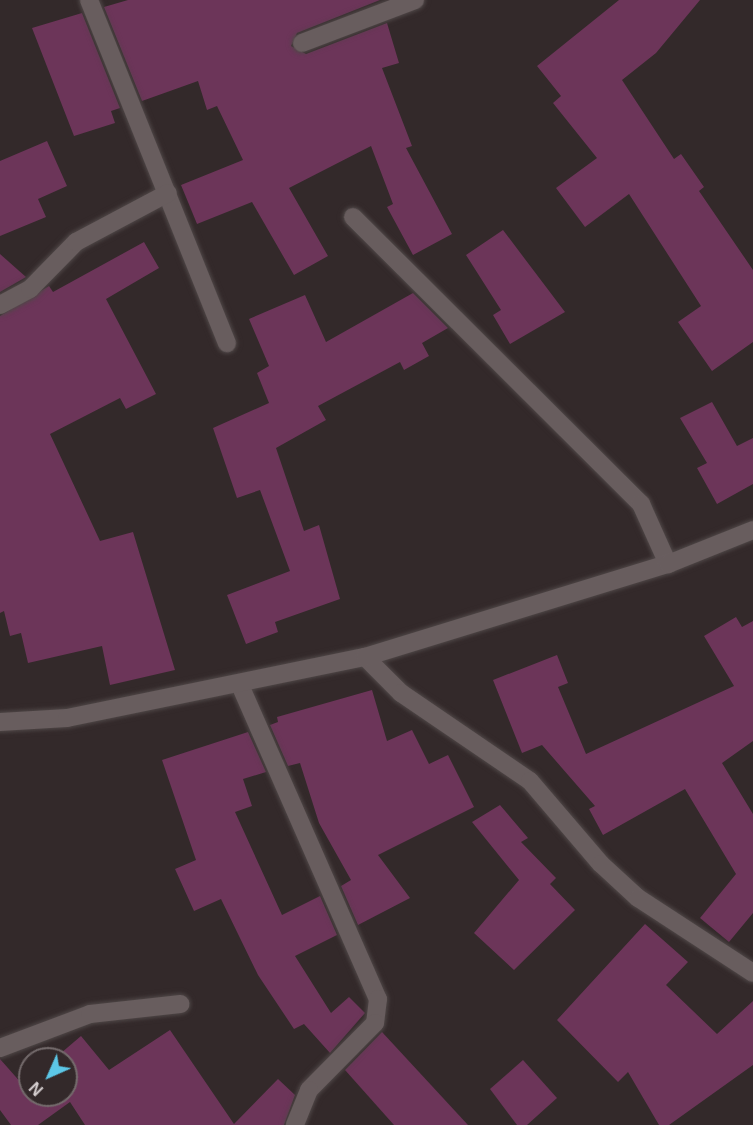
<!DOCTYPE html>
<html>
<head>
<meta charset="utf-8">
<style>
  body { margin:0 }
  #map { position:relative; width:753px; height:1125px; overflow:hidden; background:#33292a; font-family:Arial,sans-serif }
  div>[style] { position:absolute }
  .building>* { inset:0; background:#6c3559 }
  .roads { filter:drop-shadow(0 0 2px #4f4747) drop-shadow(0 0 2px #4f4747) }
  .minor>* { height:18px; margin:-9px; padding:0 9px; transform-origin:9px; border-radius:9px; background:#685d5e }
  span { translate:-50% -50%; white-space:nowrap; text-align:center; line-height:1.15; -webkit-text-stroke:4.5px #33292a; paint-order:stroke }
  .north { position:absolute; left:18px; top:1047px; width:60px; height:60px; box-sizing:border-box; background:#33292a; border:2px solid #746b6c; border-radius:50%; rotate:225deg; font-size:16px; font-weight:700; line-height:24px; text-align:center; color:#d6cfd0 }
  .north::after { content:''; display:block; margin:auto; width:21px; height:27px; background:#5cc7e7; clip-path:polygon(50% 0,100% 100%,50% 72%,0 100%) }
</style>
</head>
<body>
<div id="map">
  <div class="building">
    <div style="clip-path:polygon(128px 0,380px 0,297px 33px,291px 46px,306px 54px,387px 23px,399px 63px,382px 68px,412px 146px,406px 148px,452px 234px,413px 255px,387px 207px,393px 204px,371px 146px,289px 188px,328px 256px,294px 275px,252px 202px,197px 224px,181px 185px,243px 160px,217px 106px,207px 110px,198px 81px,142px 101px,104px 7px)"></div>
    <div style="clip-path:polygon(619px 0,700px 0,656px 53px,622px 80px,674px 159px,681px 154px,704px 187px,699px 191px,753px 270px,753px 342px,712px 371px,678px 322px,701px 306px,629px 194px,585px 227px,556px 188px,597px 158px,553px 103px,561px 96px,537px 66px)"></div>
    <div style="clip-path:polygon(82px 13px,120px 108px,111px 111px,115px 123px,74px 136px,32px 28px)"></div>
    <div style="clip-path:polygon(47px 141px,67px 186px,38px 199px,46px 217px,0 236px,0 161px)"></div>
    <div style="clip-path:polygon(503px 230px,565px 312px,510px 344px,493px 315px,501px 310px,466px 255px)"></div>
    <div style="clip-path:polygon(144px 242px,159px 268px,106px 299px,156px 394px,126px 409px,120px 398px,50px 434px,100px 541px,133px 532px,175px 670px,110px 685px,102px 646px,28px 663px,21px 633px,10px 636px,4px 611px,0 613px,0 316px,49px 286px,53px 292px)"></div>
    <div style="clip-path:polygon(0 254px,26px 277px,0 292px)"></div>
    <div style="clip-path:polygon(413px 293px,448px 328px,422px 343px,429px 356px,404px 370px,400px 362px,318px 406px,326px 420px,276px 448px,304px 531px,319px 525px,340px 599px,275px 622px,278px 632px,246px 644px,227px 595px,290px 571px,260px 490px,237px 498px,213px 428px,269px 403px,257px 373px,269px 366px,249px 319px,305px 295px,326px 342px)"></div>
    <div style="clip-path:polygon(712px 402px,737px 446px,753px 438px,753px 484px,717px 504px,697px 468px,707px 463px,680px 418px)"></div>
    <div style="clip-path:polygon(736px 617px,742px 627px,753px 621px,753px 741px,722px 763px,753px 814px,753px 913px,729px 942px,700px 918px,736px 874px,685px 789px,603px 835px,589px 809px,595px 806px,542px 745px,522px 753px,493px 680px,557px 655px,568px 683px,558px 687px,586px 754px,734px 686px,704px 636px)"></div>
    <div style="clip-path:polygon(372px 690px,387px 741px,412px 730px,429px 764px,448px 755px,474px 807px,378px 855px,410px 898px,358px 925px,341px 886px,351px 880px,319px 823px,300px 763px,288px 766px,270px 725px,278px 722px,277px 717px)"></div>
    <div style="clip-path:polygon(248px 732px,266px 772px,243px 779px,252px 806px,235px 812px,282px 915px,320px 896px,337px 935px,295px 956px,331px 1013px,349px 997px,365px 1013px,330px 1053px,304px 1024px,294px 1029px,258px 975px,221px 899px,194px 911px,175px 869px,196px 860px,162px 760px)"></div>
    <div style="clip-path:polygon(500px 805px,528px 838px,521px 842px,556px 878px,550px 884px,575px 910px,514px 970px,474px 933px,519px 880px,472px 822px)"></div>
    <div style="clip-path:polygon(645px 924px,688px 962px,666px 985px,717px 1034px,753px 1001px,753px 1065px,669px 1125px,659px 1125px,628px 1072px,618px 1082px,557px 1020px)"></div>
    <div style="clip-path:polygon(170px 1030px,234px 1124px,278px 1079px,295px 1095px,284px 1125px,85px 1125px,70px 1102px,38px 1125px,11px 1125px,0 1110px,0 1059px,23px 1085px,30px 1079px,30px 1095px,66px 1095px,66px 1059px,54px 1059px,81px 1036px,109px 1070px)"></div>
    <div style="clip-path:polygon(382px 1032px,468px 1125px,394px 1125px,345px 1070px)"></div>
    <div style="clip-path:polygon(523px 1060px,557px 1098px,527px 1125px,517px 1125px,490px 1089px)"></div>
  </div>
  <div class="roads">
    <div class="minor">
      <div style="left:89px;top:0;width:370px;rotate:68.1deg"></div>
      <div style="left:302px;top:43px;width:121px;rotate:-20.8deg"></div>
      <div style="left:353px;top:217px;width:407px;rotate:44.9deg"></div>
      <div style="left:641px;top:504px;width:66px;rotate:65.8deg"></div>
      <div style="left:0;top:305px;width:34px;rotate:-28deg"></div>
      <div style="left:30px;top:289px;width:66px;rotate:-45.6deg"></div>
      <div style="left:76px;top:242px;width:104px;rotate:-28deg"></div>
      <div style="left:365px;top:657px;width:51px;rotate:45deg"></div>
      <div style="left:401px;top:693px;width:156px;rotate:34.3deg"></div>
      <div style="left:530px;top:781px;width:109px;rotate:49.5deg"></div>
      <div style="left:601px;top:864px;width:50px;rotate:42.6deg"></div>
      <div style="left:638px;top:898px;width:137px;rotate:33.1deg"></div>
      <div style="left:240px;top:685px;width:343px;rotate:66.3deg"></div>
      <div style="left:378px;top:999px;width:24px;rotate:97deg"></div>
      <div style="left:375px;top:1023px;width:94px;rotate:134.6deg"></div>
      <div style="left:309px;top:1090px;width:38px;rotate:112deg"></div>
      <div style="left:0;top:722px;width:67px;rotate:-3.4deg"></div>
      <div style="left:67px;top:718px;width:304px;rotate:-11.6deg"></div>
      <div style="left:365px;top:657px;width:317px;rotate:-17.1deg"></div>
      <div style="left:668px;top:564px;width:92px;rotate:-21.8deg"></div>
      <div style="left:0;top:1048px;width:96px;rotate:-20.7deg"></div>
      <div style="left:90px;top:1014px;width:91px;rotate:-6.3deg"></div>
    </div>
  </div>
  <div class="north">N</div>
</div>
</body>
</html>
